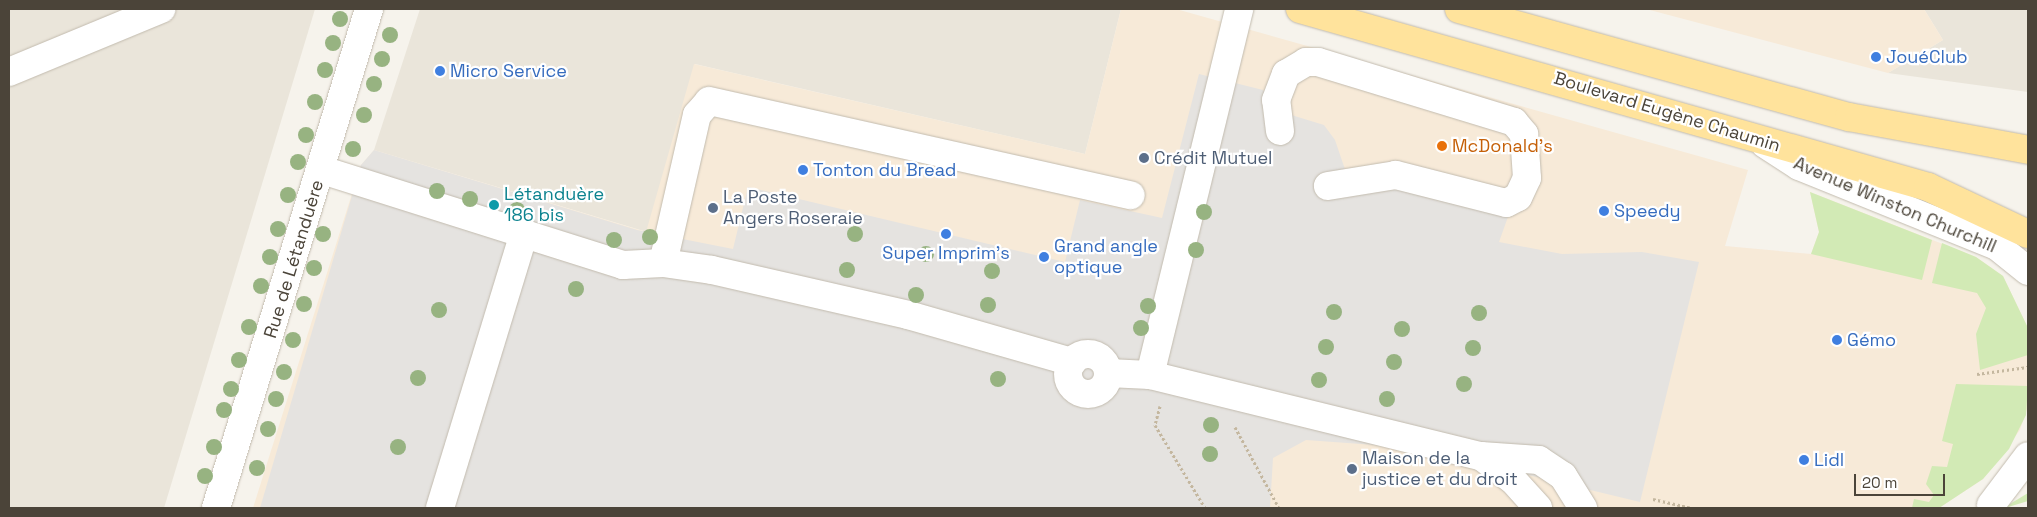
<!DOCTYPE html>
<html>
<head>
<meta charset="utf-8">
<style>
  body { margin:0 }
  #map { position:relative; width:2037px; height:517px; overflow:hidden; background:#f6f3ec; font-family:"Space Grotesk",sans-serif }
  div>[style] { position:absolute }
  .residential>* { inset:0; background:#eae5da }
  .commercial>* { inset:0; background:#f7ead8 }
  .green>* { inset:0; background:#d2eab5 }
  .parking>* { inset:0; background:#e5e3e0 }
  .path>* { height:3px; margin-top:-1.5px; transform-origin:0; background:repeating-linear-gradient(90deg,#c4b79f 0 2.5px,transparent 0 5px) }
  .roads { filter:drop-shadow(0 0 1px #c2bbae) drop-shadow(0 0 1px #c2bbae) }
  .minor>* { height:28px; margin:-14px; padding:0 14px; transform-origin:14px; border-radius:14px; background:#fff }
  .minor>.ring { margin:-14px; padding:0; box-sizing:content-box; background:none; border:28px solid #fff; border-radius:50% }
  .major>* { height:28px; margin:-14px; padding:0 14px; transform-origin:14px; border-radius:14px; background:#ffe39c }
  .trees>* { width:16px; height:16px; margin:-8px; border-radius:50%; background:#97b381 }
  .dots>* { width:14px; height:14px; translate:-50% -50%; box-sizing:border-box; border:2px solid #fff; border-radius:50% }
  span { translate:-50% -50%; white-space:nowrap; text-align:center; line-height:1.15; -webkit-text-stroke:4.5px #fff; paint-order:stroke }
  .shop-label { font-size:18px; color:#366cbe }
  .left { translate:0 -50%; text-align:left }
  .street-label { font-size:18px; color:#4b4439 }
  .food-label { font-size:18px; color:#c56008 }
  .service-label { font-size:18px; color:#4e5e75 }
  .culture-label { font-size:18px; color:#0d838f }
  .frame { position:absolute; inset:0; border:10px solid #4b4439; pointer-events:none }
  .scale { position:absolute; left:1854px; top:474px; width:91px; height:22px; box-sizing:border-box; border:2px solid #4b4439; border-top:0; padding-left:6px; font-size:15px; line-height:18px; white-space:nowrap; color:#4b4439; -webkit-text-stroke:4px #fff; paint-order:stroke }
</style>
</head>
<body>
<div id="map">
  <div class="residential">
    <div style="clip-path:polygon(9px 9px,315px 9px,164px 508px,9px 508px)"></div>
    <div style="clip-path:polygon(420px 9px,1121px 9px,1085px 154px,695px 64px,647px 232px,374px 150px)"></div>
    <div style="clip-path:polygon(1924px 9px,2028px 9px,2028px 92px,1888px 73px,1943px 40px)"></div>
  </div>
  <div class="commercial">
    <div style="clip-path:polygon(1121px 9px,1176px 9px,1748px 170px,1725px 246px,1811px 254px,1819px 232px,1810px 192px,1976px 257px,2003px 276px,2028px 328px,2028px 406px,2020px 430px,1983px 479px,1939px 508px,253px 508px,361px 165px,374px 150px,646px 232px,694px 64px,1085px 154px)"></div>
    <div style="clip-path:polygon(1646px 9px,1924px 9px,1943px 40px,1888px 73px)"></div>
  </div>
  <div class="green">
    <div style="clip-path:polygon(1810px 192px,1932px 240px,1922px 280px,1811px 254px,1819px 232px)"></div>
    <div style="clip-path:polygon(1942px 243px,1976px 257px,2003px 276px,2028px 328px,2028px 355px,1980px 370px,1976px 334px,1986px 308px,1977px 293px,1932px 283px)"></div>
    <div style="clip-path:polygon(1956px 384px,2028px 386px,2026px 415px,2009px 449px,1983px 479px,1939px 508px,1912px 508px,1914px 499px,1929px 502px,1934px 495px,1926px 484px,1932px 466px,1947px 467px,1953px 444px,1942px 441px)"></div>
    <div style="clip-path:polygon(2028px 493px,2028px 501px,2005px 508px,2005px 507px)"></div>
  </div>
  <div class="parking">
    <div style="clip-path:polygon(1199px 74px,1263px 90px,1288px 114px,1324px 125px,1335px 140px,1352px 190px,1380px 183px,1509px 214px,1499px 242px,1562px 254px,1642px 252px,1699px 262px,1640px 502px,1416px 448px,1306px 440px,1273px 458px,1270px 508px,260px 508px,361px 165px,374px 150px,637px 230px,733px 249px,748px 187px,1065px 262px,1080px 200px,1162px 218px)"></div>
  </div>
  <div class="path">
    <div style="left:1977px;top:374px;width:51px;rotate:-7.8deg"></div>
    <div style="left:1160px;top:406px;width:20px;rotate:105deg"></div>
    <div style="left:1155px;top:425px;width:97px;rotate:58.9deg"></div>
    <div style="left:1235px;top:427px;width:92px;rotate:61.5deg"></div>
    <div style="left:1653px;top:499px;width:40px;rotate:13deg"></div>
  </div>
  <div class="roads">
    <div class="minor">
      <div style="left:9px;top:72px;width:165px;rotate:-22.5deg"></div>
      <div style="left:1280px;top:131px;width:31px;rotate:-97deg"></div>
      <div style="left:1276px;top:100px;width:28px;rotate:-69deg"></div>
      <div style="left:1286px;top:74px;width:23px;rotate:-31deg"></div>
      <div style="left:1306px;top:62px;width:12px"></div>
      <div style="left:1318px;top:62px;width:205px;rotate:17deg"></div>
      <div style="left:1514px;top:122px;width:16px;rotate:50deg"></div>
      <div style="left:1524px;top:134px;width:44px;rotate:86.1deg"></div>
      <div style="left:1527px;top:178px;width:21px;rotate:115deg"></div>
      <div style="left:1518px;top:197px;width:13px;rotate:153deg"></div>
      <div style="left:1506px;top:203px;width:114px;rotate:-165.7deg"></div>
      <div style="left:1396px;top:175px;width:69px;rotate:170.8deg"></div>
      <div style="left:1765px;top:144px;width:40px;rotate:32.9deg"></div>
      <div style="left:1799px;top:166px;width:214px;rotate:22deg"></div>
      <div style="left:1997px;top:246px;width:40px;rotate:39deg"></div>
      <div style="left:322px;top:170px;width:316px;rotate:17.5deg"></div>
      <div style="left:623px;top:265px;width:40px;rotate:-2.9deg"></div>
      <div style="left:663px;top:263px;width:49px;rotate:8.1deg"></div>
      <div style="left:712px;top:270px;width:201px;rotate:12.9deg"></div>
      <div style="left:908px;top:315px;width:171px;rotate:16deg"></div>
      <div style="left:663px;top:263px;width:152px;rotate:-77.1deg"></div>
      <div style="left:697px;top:115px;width:18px;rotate:-49deg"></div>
      <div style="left:709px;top:101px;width:432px;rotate:12.6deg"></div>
      <div class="ring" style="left:1068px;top:354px;width:12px;height:12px"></div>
      <div style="left:1108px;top:373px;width:42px;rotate:2.7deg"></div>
      <div style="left:1150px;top:375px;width:341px;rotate:13.8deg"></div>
      <div style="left:1481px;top:456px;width:58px;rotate:3.9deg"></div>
      <div style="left:1539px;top:460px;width:29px;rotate:34deg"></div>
      <div style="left:1563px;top:476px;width:38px;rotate:58deg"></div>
      <div style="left:1150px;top:375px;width:377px;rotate:-76.3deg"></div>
      <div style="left:1481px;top:456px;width:39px;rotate:37deg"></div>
      <div style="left:1512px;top:479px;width:39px;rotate:48deg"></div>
      <div style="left:1991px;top:505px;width:61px;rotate:-52.9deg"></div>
      <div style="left:216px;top:508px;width:522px;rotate:-72.95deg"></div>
      <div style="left:440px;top:508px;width:288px;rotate:-73deg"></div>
    </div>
    <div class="major">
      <div style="left:1300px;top:9px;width:653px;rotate:15.82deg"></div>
      <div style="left:1928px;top:187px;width:110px;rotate:25.2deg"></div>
      <div style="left:1459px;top:9px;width:405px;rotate:15.5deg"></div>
      <div style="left:1849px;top:117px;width:182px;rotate:10.4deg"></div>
    </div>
  </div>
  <div class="trees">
    <div style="left:340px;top:19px"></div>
    <div style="left:390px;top:35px"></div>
    <div style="left:333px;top:43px"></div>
    <div style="left:382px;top:59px"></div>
    <div style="left:325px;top:70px"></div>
    <div style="left:374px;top:84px"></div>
    <div style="left:315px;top:102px"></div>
    <div style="left:364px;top:115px"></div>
    <div style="left:306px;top:135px"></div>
    <div style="left:353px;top:149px"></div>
    <div style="left:298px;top:162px"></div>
    <div style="left:437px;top:191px"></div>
    <div style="left:288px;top:195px"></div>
    <div style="left:470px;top:199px"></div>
    <div style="left:517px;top:210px"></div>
    <div style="left:1204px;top:212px"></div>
    <div style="left:278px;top:229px"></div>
    <div style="left:323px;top:234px"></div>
    <div style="left:855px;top:234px"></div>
    <div style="left:650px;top:237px"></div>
    <div style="left:614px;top:240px"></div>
    <div style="left:1196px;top:250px"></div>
    <div style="left:926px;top:254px"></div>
    <div style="left:270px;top:257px"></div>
    <div style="left:314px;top:268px"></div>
    <div style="left:847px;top:270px"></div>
    <div style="left:992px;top:271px"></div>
    <div style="left:261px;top:286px"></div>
    <div style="left:576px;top:289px"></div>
    <div style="left:916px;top:295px"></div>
    <div style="left:304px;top:304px"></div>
    <div style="left:988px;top:305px"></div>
    <div style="left:1148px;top:306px"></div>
    <div style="left:439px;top:310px"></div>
    <div style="left:1334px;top:312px"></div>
    <div style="left:1479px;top:313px"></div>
    <div style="left:249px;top:327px"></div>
    <div style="left:1141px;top:328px"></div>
    <div style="left:1402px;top:329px"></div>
    <div style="left:293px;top:340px"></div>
    <div style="left:1326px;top:347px"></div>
    <div style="left:1473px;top:348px"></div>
    <div style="left:239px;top:360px"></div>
    <div style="left:1394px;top:362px"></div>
    <div style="left:284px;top:372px"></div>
    <div style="left:418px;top:378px"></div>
    <div style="left:998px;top:379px"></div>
    <div style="left:1319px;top:380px"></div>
    <div style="left:1464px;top:384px"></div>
    <div style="left:231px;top:389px"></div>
    <div style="left:276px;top:399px"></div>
    <div style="left:1387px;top:399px"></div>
    <div style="left:224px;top:410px"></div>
    <div style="left:1211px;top:425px"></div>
    <div style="left:268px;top:429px"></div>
    <div style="left:214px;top:447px"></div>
    <div style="left:398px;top:447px"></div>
    <div style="left:1210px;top:454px"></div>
    <div style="left:257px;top:468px"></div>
    <div style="left:205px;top:476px"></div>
  </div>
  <div class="dots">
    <div style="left:1876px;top:57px;background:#3f7fe0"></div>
    <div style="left:440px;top:71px;background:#3f7fe0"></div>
    <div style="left:1442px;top:146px;background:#e8710a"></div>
    <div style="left:1144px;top:158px;background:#5c6f8a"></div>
    <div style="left:803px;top:170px;background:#3f7fe0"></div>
    <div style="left:494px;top:205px;background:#0f9aa8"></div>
    <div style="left:713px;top:208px;background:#5c6f8a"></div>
    <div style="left:1604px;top:211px;background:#3f7fe0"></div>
    <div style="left:946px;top:234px;background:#3f7fe0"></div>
    <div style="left:1044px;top:257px;background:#3f7fe0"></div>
    <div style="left:1837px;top:340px;background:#3f7fe0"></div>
    <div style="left:1804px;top:460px;background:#3f7fe0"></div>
    <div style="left:1352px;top:469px;background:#5c6f8a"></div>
  </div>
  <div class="shop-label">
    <span class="left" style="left:1886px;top:57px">JouéClub</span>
    <span class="left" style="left:450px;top:71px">Micro Service</span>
    <span class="left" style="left:813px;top:170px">Tonton du Bread</span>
    <span class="left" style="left:1614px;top:211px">Speedy</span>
    <span class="left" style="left:1054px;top:257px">Grand angle<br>optique</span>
    <span style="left:946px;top:253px">Super Imprim's</span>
    <span class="left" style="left:1847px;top:340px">Gémo</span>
    <span class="left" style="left:1814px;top:460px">Lidl</span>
  </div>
  <div class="street-label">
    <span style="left:1667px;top:112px;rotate:17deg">Boulevard Eugène Chaumin</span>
    <span style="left:1895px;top:205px;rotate:23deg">Avenue Winston Churchill</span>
    <span style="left:294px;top:259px;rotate:-73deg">Rue de Létanduère</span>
  </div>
  <div class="food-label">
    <span class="left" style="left:1452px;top:146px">McDonald's</span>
  </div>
  <div class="service-label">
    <span class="left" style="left:1154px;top:158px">Crédit Mutuel</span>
    <span class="left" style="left:723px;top:208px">La Poste<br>Angers Roseraie</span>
    <span class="left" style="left:1362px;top:469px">Maison de la<br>justice et du droit</span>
  </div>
  <div class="culture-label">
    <span class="left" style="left:504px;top:205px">Létanduère<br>186 bis</span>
  </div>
  <div class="frame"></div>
  <div class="scale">20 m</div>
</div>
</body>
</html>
